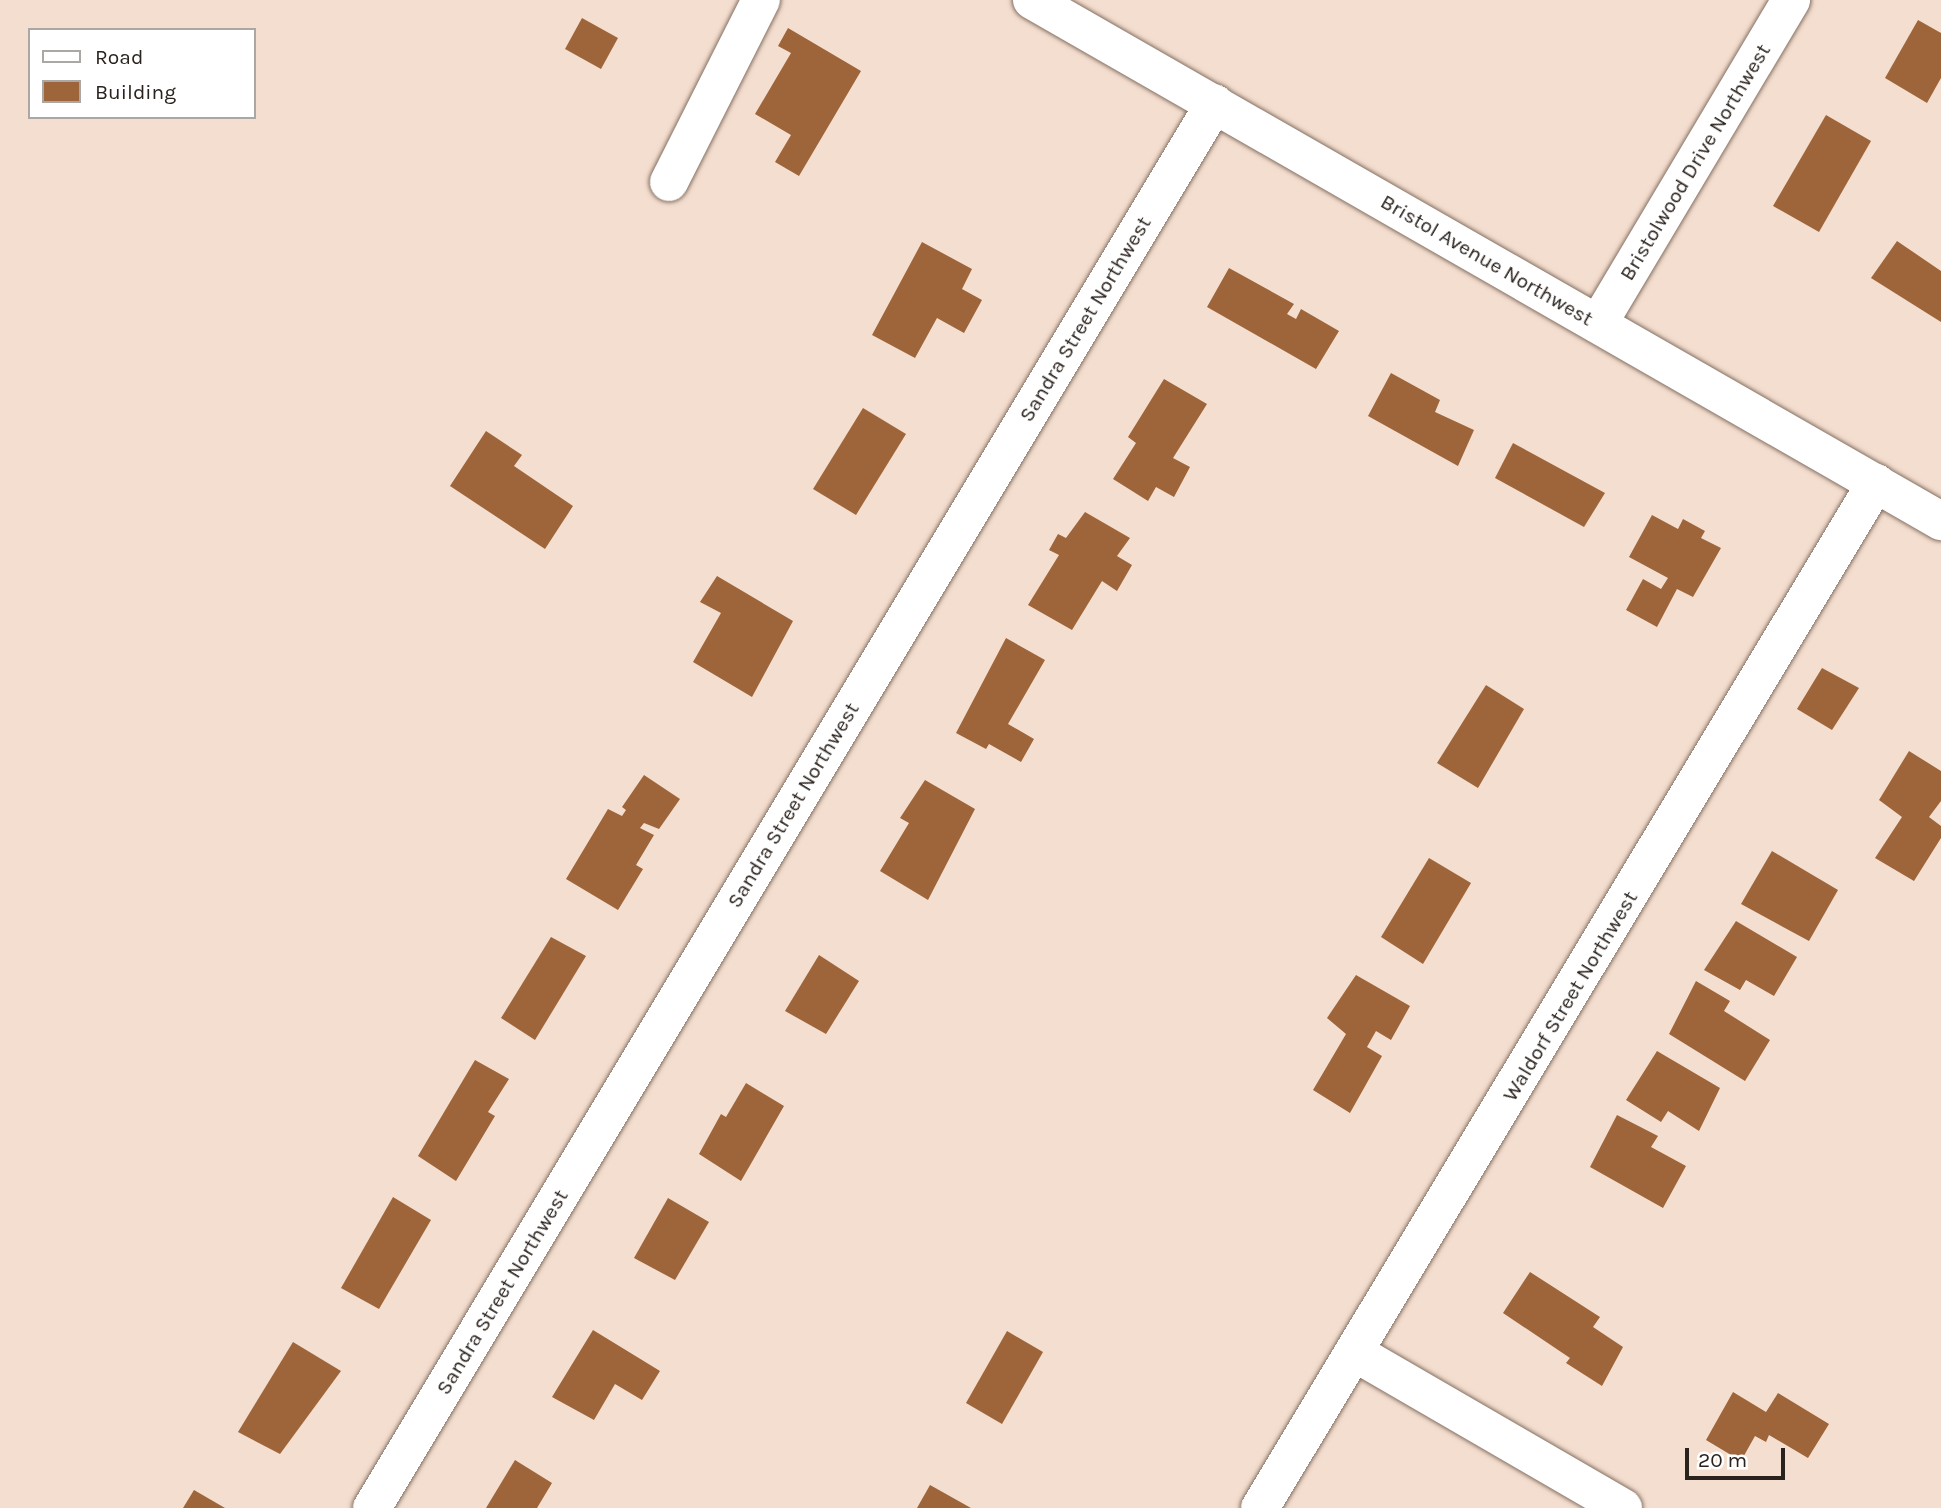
<!DOCTYPE html>
<html>
<head>
<meta charset="utf-8">
<style>
  body { margin:0 }
  #map { position:relative; width:1941px; height:1508px; overflow:hidden; background:#f4decf; font-family:Karla,sans-serif }
  div>[style] { position:absolute }
  .building>* { inset:0; background:#9e653a }
  .roads { filter:drop-shadow(0 0 2px #847063) drop-shadow(0 0 2px #847063) }
  .minor>* { height:38px; margin:-19px; padding:0 19px; transform-origin:19px; border-radius:19px; background:#fff }
  span { translate:-50% -50%; white-space:nowrap; text-align:center; line-height:1.15; -webkit-text-stroke:6px #fff; paint-order:stroke }
  .street-label { font-size:21px; color:#2a221d }
  .legend { position:absolute; left:28px; top:28px; width:228px; height:91px; box-sizing:border-box; background:#fff; border:2px solid #aaa7a5; margin:0; padding:9px 12px; list-style:none; font-size:21px; color:#2a221d }
  .legend li { display:flex; align-items:center; gap:14px; height:35px }
  .legend b { width:35px; border:2px solid #aaa7a5 }
  .scale { position:absolute; left:1685px; top:1448px; width:100px; height:32px; box-sizing:border-box; border:4px solid #2a221d; border-top:0; padding-left:9px; font-size:21px; line-height:24px; white-space:nowrap; color:#2a221d; -webkit-text-stroke:5px #fff; paint-order:stroke }
</style>
</head>
<body>
<div id="map">
  <div class="building">
    <div style="clip-path:polygon(582px 18px,618px 38px,601px 69px,565px 49px)"></div>
    <div style="clip-path:polygon(1918px 20px,1941px 33px,1941px 78px,1927px 103px,1885px 78px)"></div>
    <div style="clip-path:polygon(788px 28px,861px 71px,799px 176px,775px 162px,791px 135px,755px 114px,791px 53px,778px 46px)"></div>
    <div style="clip-path:polygon(1826px 115px,1871px 141px,1819px 232px,1773px 206px)"></div>
    <div style="clip-path:polygon(1897px 241px,1941px 271px,1941px 322px,1871px 278px)"></div>
    <div style="clip-path:polygon(922px 242px,972px 269px,962px 289px,982px 300px,964px 333px,937px 318px,915px 358px,872px 335px)"></div>
    <div style="clip-path:polygon(1229px 268px,1294px 304px,1287px 314px,1296px 319px,1301px 309px,1339px 331px,1316px 369px,1207px 307px)"></div>
    <div style="clip-path:polygon(1391px 373px,1440px 400px,1435px 412px,1474px 430px,1458px 466px,1368px 416px)"></div>
    <div style="clip-path:polygon(1164px 379px,1207px 404px,1173px 458px,1190px 467px,1174px 497px,1156px 487px,1148px 501px,1113px 479px,1136px 443px,1128px 437px)"></div>
    <div style="clip-path:polygon(863px 408px,906px 434px,856px 515px,813px 489px)"></div>
    <div style="clip-path:polygon(486px 431px,522px 455px,514px 466px,573px 506px,545px 549px,450px 486px)"></div>
    <div style="clip-path:polygon(1513px 443px,1605px 493px,1584px 527px,1495px 478px)"></div>
    <div style="clip-path:polygon(1085px 512px,1130px 538px,1117px 556px,1132px 565px,1117px 591px,1102px 581px,1072px 630px,1028px 605px,1059px 555px,1049px 550px,1058px 534px,1066px 538px)"></div>
    <div style="clip-path:polygon(1652px 515px,1678px 529px,1683px 519px,1705px 531px,1701px 538px,1721px 548px,1693px 597px,1677px 589px,1657px 627px,1626px 610px,1643px 579px,1661px 589px,1668px 578px,1629px 557px)"></div>
    <div style="clip-path:polygon(717px 576px,793px 621px,752px 697px,693px 662px,721px 613px,700px 602px)"></div>
    <div style="clip-path:polygon(1006px 638px,1045px 660px,1008px 724px,1034px 739px,1021px 762px,989px 744px,986px 749px,956px 733px)"></div>
    <div style="clip-path:polygon(1822px 668px,1859px 688px,1832px 730px,1797px 709px)"></div>
    <div style="clip-path:polygon(1486px 685px,1524px 709px,1478px 788px,1437px 763px)"></div>
    <div style="clip-path:polygon(1909px 751px,1941px 771px,1941px 801px,1929px 817px,1941px 826px,1941px 838px,1914px 881px,1875px 858px,1902px 817px,1879px 800px)"></div>
    <div style="clip-path:polygon(644px 775px,680px 799px,659px 829px,644px 823px,640px 828px,654px 835px,636px 865px,643px 869px,618px 910px,566px 879px,608px 809px,622px 816px,626px 810px,622px 807px)"></div>
    <div style="clip-path:polygon(925px 780px,975px 809px,928px 900px,880px 871px,909px 823px,900px 818px)"></div>
    <div style="clip-path:polygon(1772px 851px,1838px 890px,1809px 941px,1741px 904px)"></div>
    <div style="clip-path:polygon(1429px 858px,1471px 883px,1423px 964px,1381px 937px)"></div>
    <div style="clip-path:polygon(1736px 921px,1797px 957px,1774px 996px,1746px 980px,1740px 990px,1704px 970px)"></div>
    <div style="clip-path:polygon(551px 937px,586px 956px,535px 1040px,501px 1018px)"></div>
    <div style="clip-path:polygon(819px 955px,859px 981px,826px 1034px,785px 1011px)"></div>
    <div style="clip-path:polygon(1356px 975px,1410px 1006px,1391px 1040px,1376px 1031px,1367px 1047px,1382px 1056px,1350px 1113px,1313px 1090px,1346px 1034px,1327px 1018px)"></div>
    <div style="clip-path:polygon(1696px 981px,1730px 1001px,1724px 1011px,1770px 1040px,1745px 1081px,1669px 1034px)"></div>
    <div style="clip-path:polygon(1657px 1051px,1720px 1088px,1699px 1131px,1668px 1111px,1661px 1122px,1626px 1100px)"></div>
    <div style="clip-path:polygon(475px 1060px,509px 1079px,488px 1112px,495px 1116px,456px 1181px,418px 1156px)"></div>
    <div style="clip-path:polygon(746px 1083px,784px 1106px,741px 1181px,699px 1154px,721px 1114px,726px 1117px)"></div>
    <div style="clip-path:polygon(1617px 1115px,1658px 1136px,1651px 1147px,1686px 1166px,1663px 1208px,1590px 1167px)"></div>
    <div style="clip-path:polygon(393px 1197px,431px 1220px,379px 1309px,341px 1288px)"></div>
    <div style="clip-path:polygon(668px 1198px,709px 1222px,675px 1280px,634px 1258px)"></div>
    <div style="clip-path:polygon(1530px 1272px,1600px 1317px,1593px 1327px,1623px 1347px,1602px 1386px,1566px 1363px,1570px 1358px,1503px 1313px)"></div>
    <div style="clip-path:polygon(593px 1330px,660px 1371px,642px 1400px,615px 1384px,594px 1420px,552px 1397px)"></div>
    <div style="clip-path:polygon(1007px 1331px,1043px 1352px,1002px 1424px,966px 1403px)"></div>
    <div style="clip-path:polygon(293px 1342px,341px 1371px,280px 1454px,238px 1432px)"></div>
    <div style="clip-path:polygon(1733px 1392px,1766px 1412px,1778px 1393px,1829px 1424px,1808px 1458px,1769px 1435px,1766px 1442px,1755px 1436px,1741px 1461px,1706px 1440px)"></div>
    <div style="clip-path:polygon(515px 1460px,552px 1483px,537px 1508px,486px 1508px)"></div>
    <div style="clip-path:polygon(930px 1485px,971px 1508px,917px 1508px)"></div>
    <div style="clip-path:polygon(194px 1490px,225px 1508px,183px 1508px)"></div>
  </div>
  <div class="roads">
    <div class="minor">
      <div style="left:1032px;top:0;width:1048px;rotate:29.82deg"></div>
      <div style="left:669px;top:182px;width:204px;rotate:-63.2deg"></div>
      <div style="left:1598px;top:324px;width:377px;rotate:-59.2deg"></div>
      <div style="left:1354px;top:1352px;width:311px;rotate:30.1deg"></div>
      <div style="left:372px;top:1508px;width:1638px;rotate:-59.04deg"></div>
      <div style="left:1260px;top:1508px;width:1196px;rotate:-59deg"></div>
    </div>
  </div>
  <div class="street-label">
    <span style="left:1695px;top:162px;rotate:-59deg">Bristolwood Drive Northwest</span>
    <span style="left:1487px;top:260px;rotate:30deg">Bristol Avenue Northwest</span>
    <span style="left:1085px;top:319px;rotate:-59deg">Sandra Street Northwest</span>
    <span style="left:793px;top:805px;rotate:-59deg">Sandra Street Northwest</span>
    <span style="left:1570px;top:996px;rotate:-59deg">Waldorf Street Northwest</span>
    <span style="left:502px;top:1292px;rotate:-59deg">Sandra Street Northwest</span>
  </div>
  <ul class="legend">
  <li><b style="height:9px;background:#fff"></b>Road</li>
  <li><b style="height:19px;background:#9e653a"></b>Building</li>
  </ul>
  <div class="scale">20 m</div>
</div>
</body>
</html>
